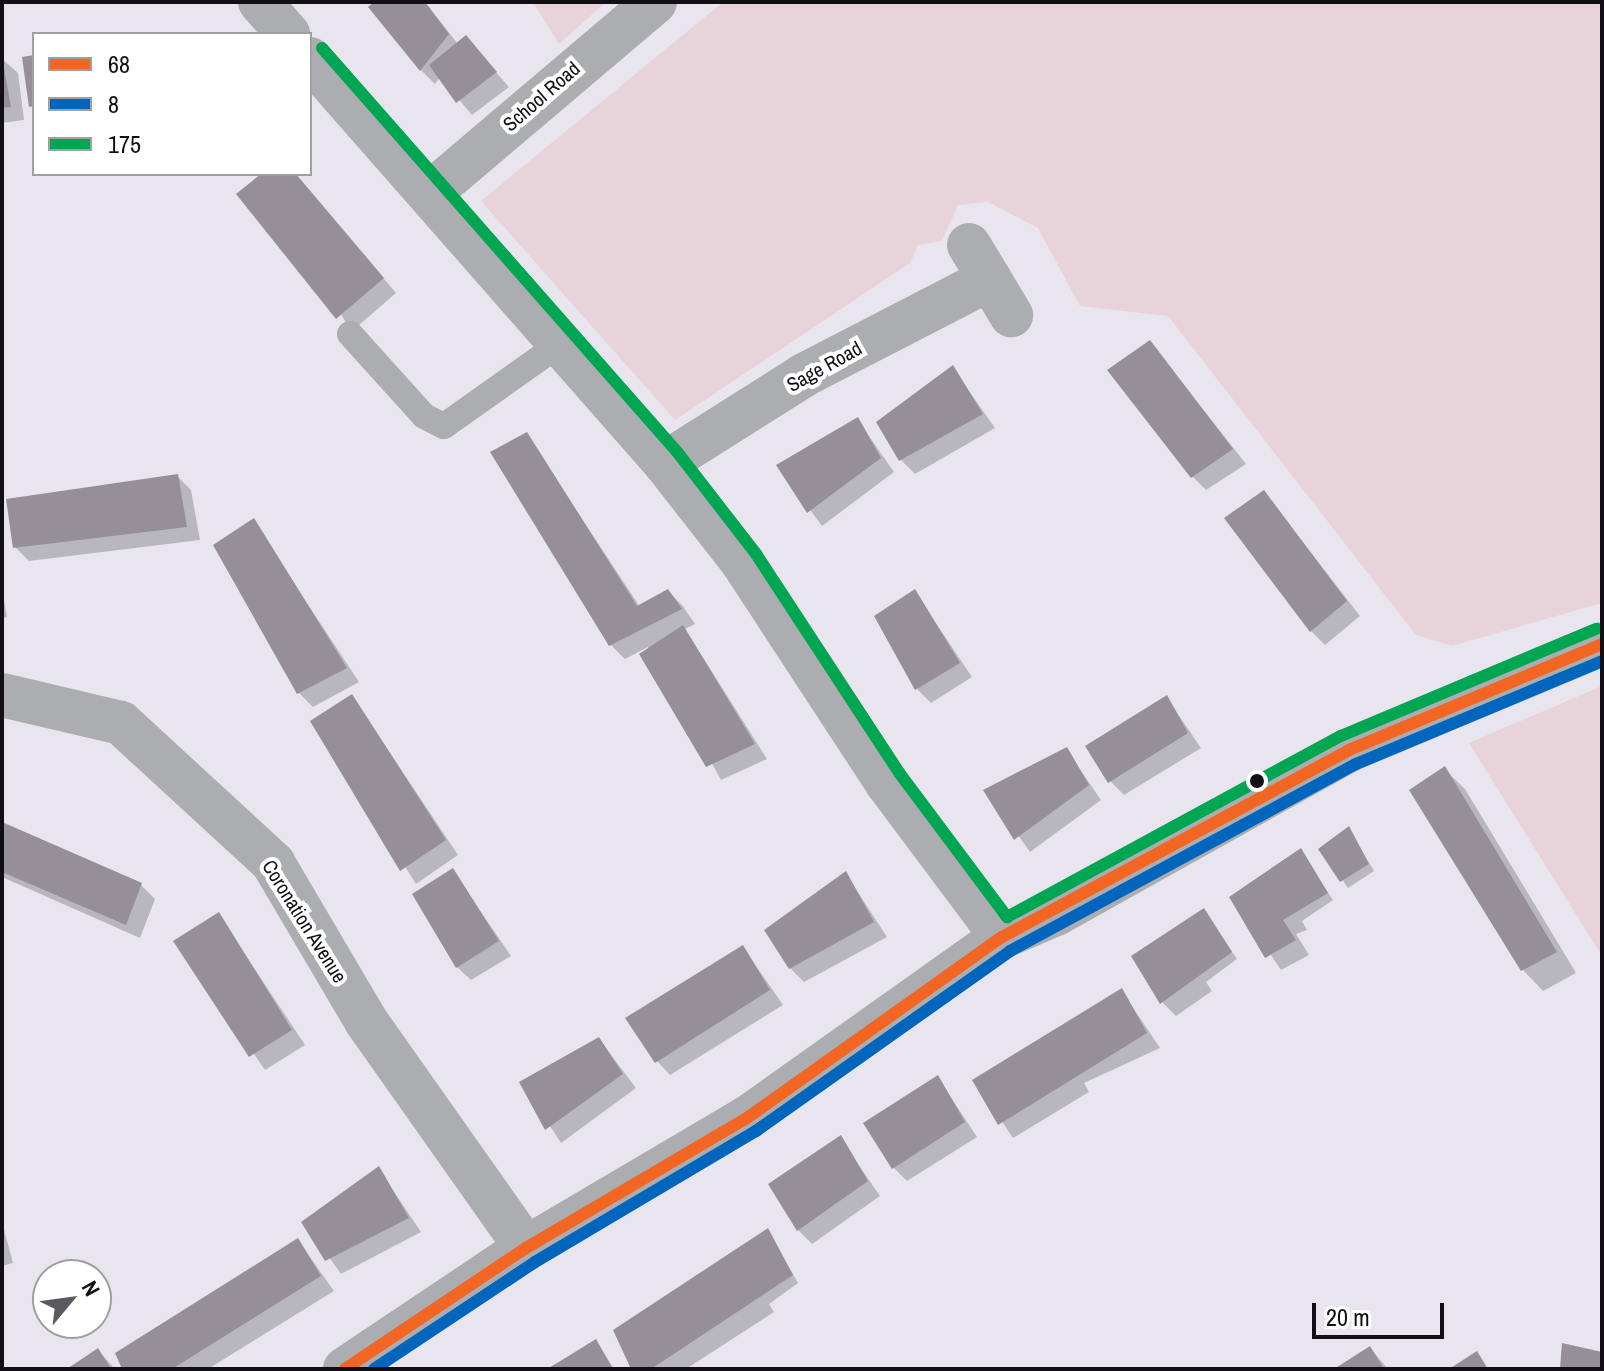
<!DOCTYPE html>
<html>
<head>
<meta charset="utf-8">
<style>
  body { margin:0 }
  #map { position:relative; width:1604px; height:1371px; overflow:hidden; background:#e8e5ee; font-family:"Archivo Narrow",sans-serif }
  div>[style] { position:absolute }
  .green>* { inset:0; background:#e8d3da }
  .shadow>* { inset:0; background:#0003 }
  .building>* { inset:0; background:#968f97 }
  .service>* { height:26px; margin:-13px; padding:0 13px; transform-origin:13px; border-radius:13px; background:#acadb1 }
  .minor>* { height:44px; margin:-22px; padding:0 22px; transform-origin:22px; border-radius:22px; background:#acadb1 }
  .bus-1>* { height:12px; margin:-6px; padding:0 6px; transform-origin:6px; border-radius:6px; background:#f26522 }
  .bus-2>* { height:12px; margin:-6px; padding:0 6px; transform-origin:6px; border-radius:6px; background:#0065bd }
  .bus-3>* { height:12px; margin:-6px; padding:0 6px; transform-origin:6px; border-radius:6px; background:#00a651 }
  .dots>* { width:22px; height:22px; translate:-50% -50%; box-sizing:border-box; border:4px solid #fff; border-radius:50% }
  span { translate:-50% -50%; white-space:nowrap; text-align:center; line-height:1.15; -webkit-text-stroke:8px #fff; paint-order:stroke }
  .street-label { font-size:20px; color:#110f15 }
  .frame { position:absolute; inset:0; border:4px solid #110f15; pointer-events:none }
  .legend { position:absolute; left:32px; top:32px; width:280px; height:144px; box-sizing:border-box; background:#fff; border:2px solid #a09fa1; margin:0; padding:10px 14px; list-style:none; font-size:24px; color:#110f15 }
  .legend li { display:flex; align-items:center; gap:16px; height:40px }
  .legend b { width:40px; border:2px solid #a09fa1 }
  .north { position:absolute; left:32px; top:1259px; width:80px; height:80px; box-sizing:border-box; background:#fff; border:2px solid #a09fa1; border-radius:50%; rotate:61deg; font-size:22px; font-weight:700; line-height:32px; text-align:center; color:#110f15 }
  .north::after { content:''; display:block; margin:auto; width:28px; height:36px; background:#5c5a61; clip-path:polygon(50% 0,100% 100%,50% 72%,0 100%) }
  .scale { position:absolute; left:1312px; top:1303px; width:132px; height:36px; box-sizing:border-box; border:4px solid #110f15; border-top:0; padding-left:10px; font-size:24px; line-height:28px; white-space:nowrap; color:#110f15; -webkit-text-stroke:6px #fff; paint-order:stroke }
</style>
</head>
<body>
<div id="map">
  <div class="green">
    <div style="clip-path:polygon(533px 2px,606px 2px,559px 44px)"></div>
    <div style="clip-path:polygon(723px 2px,1602px 2px,1602px 603px,1452px 646px,1416px 635px,1168px 316px,1080px 306px,1038px 228px,988px 202px,958px 205px,942px 241px,918px 245px,910px 263px,675px 420px,481px 201px)"></div>
    <div style="clip-path:polygon(1602px 686px,1602px 956px,1469px 743px)"></div>
  </div>
  <div class="shadow">
    <div style="clip-path:polygon(377px 2px,425px 2px,458px 44px,466px 38px,509px 87px,472px 115px,440px 77px,435px 84px,421px 70px,370px 7px)"></div>
    <div style="clip-path:polygon(2px 59px,18px 73px,24px 120px,2px 123px)"></div>
    <div style="clip-path:polygon(264px 174px,294px 174px,396px 293px,351px 332px)"></div>
    <div style="clip-path:polygon(1150px 342px,1246px 464px,1206px 490px,1192px 476px)"></div>
    <div style="clip-path:polygon(952px 367px,995px 428px,915px 474px,901px 460px)"></div>
    <div style="clip-path:polygon(857px 419px,894px 472px,822px 526px,778px 466px)"></div>
    <div style="clip-path:polygon(526px 434px,640px 607px,668px 591px,682px 605px,695px 624px,685px 629px,767px 759px,721px 780px,648px 647px,625px 659px,611px 645px,493px 453px)"></div>
    <div style="clip-path:polygon(177px 476px,191px 490px,200px 540px,29px 561px,15px 547px)"></div>
    <div style="clip-path:polygon(1264px 492px,1360px 616px,1325px 645px,1311px 631px)"></div>
    <div style="clip-path:polygon(253px 521px,359px 682px,313px 707px,299px 693px)"></div>
    <div style="clip-path:polygon(2px 588px,7px 617px,2px 618px)"></div>
    <div style="clip-path:polygon(915px 592px,972px 677px,931px 703px,917px 689px)"></div>
    <div style="clip-path:polygon(352px 696px,458px 855px,416px 884px,313px 721px)"></div>
    <div style="clip-path:polygon(1167px 698px,1201px 748px,1124px 795px,1110px 781px)"></div>
    <div style="clip-path:polygon(1066px 749px,1101px 800px,1030px 852px,986px 790px)"></div>
    <div style="clip-path:polygon(1444px 769px,1465px 789px,1576px 973px,1543px 991px,1523px 970px)"></div>
    <div style="clip-path:polygon(2px 827px,141px 885px,155px 899px,140px 938px,2px 877px)"></div>
    <div style="clip-path:polygon(1349px 829px,1374px 871px,1348px 888px,1321px 849px)"></div>
    <div style="clip-path:polygon(1300px 850px,1333px 900px,1302px 921px,1307px 930px,1296px 934px,1309px 955px,1281px 970px,1232px 897px)"></div>
    <div style="clip-path:polygon(453px 871px,511px 956px,471px 980px,457px 967px)"></div>
    <div style="clip-path:polygon(846px 874px,887px 937px,804px 982px,790px 968px)"></div>
    <div style="clip-path:polygon(1204px 910px,1237px 959px,1206px 982px,1212px 991px,1176px 1016px,1162px 1002px)"></div>
    <div style="clip-path:polygon(219px 915px,305px 1045px,265px 1070px,176px 942px)"></div>
    <div style="clip-path:polygon(743px 947px,783px 1005px,670px 1075px,657px 1061px)"></div>
    <div style="clip-path:polygon(1122px 991px,1160px 1048px,1084px 1083px,1089px 1092px,1013px 1138px,975px 1081px)"></div>
    <div style="clip-path:polygon(599px 1039px,636px 1088px,561px 1143px,522px 1083px)"></div>
    <div style="clip-path:polygon(938px 1078px,977px 1137px,907px 1181px,893px 1167px)"></div>
    <div style="clip-path:polygon(840px 1138px,880px 1196px,812px 1244px,798px 1230px)"></div>
    <div style="clip-path:polygon(378px 1168px,421px 1232px,341px 1274px,304px 1222px)"></div>
    <div style="clip-path:polygon(2px 1222px,13px 1263px,2px 1266px)"></div>
    <div style="clip-path:polygon(768px 1231px,798px 1283px,769px 1304px,774px 1312px,686px 1369px,634px 1369px)"></div>
    <div style="clip-path:polygon(298px 1240px,334px 1291px,208px 1369px,125px 1369px)"></div>
    <div style="clip-path:polygon(596px 1341px,614px 1369px,552px 1369px)"></div>
    <div style="clip-path:polygon(1370px 1348px,1388px 1369px,1337px 1369px)"></div>
    <div style="clip-path:polygon(98px 1350px,115px 1369px,66px 1369px)"></div>
  </div>
  <div class="building">
    <div style="clip-path:polygon(374px 2px,425px 2px,449px 34px,420px 71px,368px 7px)"></div>
    <div style="clip-path:polygon(466px 35px,497px 72px,456px 103px,429px 65px)"></div>
    <div style="clip-path:polygon(34px 55px,34px 106px,29px 107px,22px 57px)"></div>
    <div style="clip-path:polygon(2px 57px,11px 107px,2px 108px)"></div>
    <div style="clip-path:polygon(261px 174px,296px 174px,384px 278px,336px 319px,236px 194px)"></div>
    <div style="clip-path:polygon(1150px 340px,1233px 449px,1191px 478px,1107px 370px)"></div>
    <div style="clip-path:polygon(953px 365px,983px 414px,899px 461px,876px 422px)"></div>
    <div style="clip-path:polygon(858px 417px,881px 458px,807px 513px,776px 465px)"></div>
    <div style="clip-path:polygon(527px 432px,637px 606px,668px 589px,682px 609px,609px 646px,490px 452px)"></div>
    <div style="clip-path:polygon(178px 474px,187px 527px,13px 548px,6px 499px)"></div>
    <div style="clip-path:polygon(1264px 490px,1347px 601px,1310px 632px,1224px 518px)"></div>
    <div style="clip-path:polygon(254px 518px,347px 668px,297px 694px,213px 545px)"></div>
    <div style="clip-path:polygon(915px 589px,960px 663px,915px 690px,874px 616px)"></div>
    <div style="clip-path:polygon(683px 625px,755px 744px,706px 767px,639px 654px)"></div>
    <div style="clip-path:polygon(352px 694px,446px 840px,400px 871px,310px 721px)"></div>
    <div style="clip-path:polygon(1167px 695px,1188px 733px,1108px 783px,1085px 746px)"></div>
    <div style="clip-path:polygon(1067px 747px,1089px 785px,1014px 840px,983px 790px)"></div>
    <div style="clip-path:polygon(1445px 766px,1557px 952px,1521px 971px,1409px 790px)"></div>
    <div style="clip-path:polygon(2px 822px,142px 883px,126px 925px,2px 872px)"></div>
    <div style="clip-path:polygon(1349px 826px,1369px 864px,1340px 882px,1318px 849px)"></div>
    <div style="clip-path:polygon(1301px 848px,1328px 893px,1283px 920px,1296px 940px,1265px 958px,1229px 897px)"></div>
    <div style="clip-path:polygon(453px 868px,499px 941px,456px 968px,412px 894px)"></div>
    <div style="clip-path:polygon(846px 871px,874px 922px,789px 969px,764px 930px)"></div>
    <div style="clip-path:polygon(1204px 908px,1232px 952px,1160px 1004px,1131px 956px)"></div>
    <div style="clip-path:polygon(219px 912px,292px 1030px,249px 1057px,173px 941px)"></div>
    <div style="clip-path:polygon(743px 945px,770px 990px,655px 1063px,625px 1018px)"></div>
    <div style="clip-path:polygon(1122px 988px,1147px 1033px,998px 1125px,972px 1080px)"></div>
    <div style="clip-path:polygon(599px 1037px,623px 1074px,545px 1130px,519px 1082px)"></div>
    <div style="clip-path:polygon(938px 1075px,965px 1122px,892px 1169px,863px 1123px)"></div>
    <div style="clip-path:polygon(841px 1135px,868px 1181px,797px 1231px,768px 1184px)"></div>
    <div style="clip-path:polygon(379px 1166px,409px 1218px,325px 1261px,301px 1222px)"></div>
    <div style="clip-path:polygon(768px 1228px,793px 1275px,651px 1369px,631px 1369px,613px 1330px)"></div>
    <div style="clip-path:polygon(298px 1238px,321px 1276px,172px 1369px,122px 1369px,115px 1353px)"></div>
    <div style="clip-path:polygon(596px 1339px,613px 1369px,547px 1369px,562px 1360px)"></div>
    <div style="clip-path:polygon(1562px 1343px,1602px 1352px,1602px 1369px,1560px 1369px)"></div>
    <div style="clip-path:polygon(1370px 1346px,1384px 1369px,1334px 1369px)"></div>
    <div style="clip-path:polygon(98px 1348px,111px 1369px,67px 1369px)"></div>
    <div style="clip-path:polygon(1477px 1351px,1488px 1369px,1449px 1369px)"></div>
  </div>
  <div class="service">
    <div style="left:350px;top:334px;width:110px;rotate:47.9deg"></div>
    <div style="left:424px;top:416px;width:22px;rotate:27deg"></div>
    <div style="left:444px;top:426px;width:142px;rotate:-35.3deg"></div>
  </div>
  <div class="minor">
    <div style="left:260px;top:2px;width:43px;rotate:48.8deg"></div>
    <div style="left:310px;top:59px;width:538px;rotate:48.69deg"></div>
    <div style="left:665px;top:463px;width:127px;rotate:52deg"></div>
    <div style="left:743px;top:563px;width:263px;rotate:56.8deg"></div>
    <div style="left:887px;top:783px;width:192px;rotate:53.2deg"></div>
    <div style="left:430px;top:193px;width:295px;rotate:-40.3deg"></div>
    <div style="left:969px;top:245px;width:82px;rotate:59deg"></div>
    <div style="left:665px;top:463px;width:165px;rotate:-32.3deg"></div>
    <div style="left:804px;top:375px;width:209px;rotate:-27.3deg"></div>
    <div style="left:2px;top:695px;width:122px;rotate:13.2deg"></div>
    <div style="left:121px;top:723px;width:207px;rotate:42.6deg"></div>
    <div style="left:273px;top:863px;width:183px;rotate:59.5deg"></div>
    <div style="left:366px;top:1021px;width:278px;rotate:54.8deg"></div>
    <div style="left:345px;top:1369px;width:218px;rotate:-33.8deg"></div>
    <div style="left:526px;top:1248px;width:256px;rotate:-30.5deg"></div>
    <div style="left:747px;top:1118px;width:313px;rotate:-35.4deg"></div>
    <div style="left:1002px;top:937px;width:59px;rotate:-23.1deg"></div>
    <div style="left:1056px;top:914px;width:336px;rotate:-29.2deg"></div>
    <div style="left:1349px;top:750px;width:274px;rotate:-22.7deg"></div>
  </div>
  <div class="bus-1">
    <div style="left:345px;top:1369px;width:218px;rotate:-33.8deg"></div>
    <div style="left:526px;top:1248px;width:256px;rotate:-30.5deg"></div>
    <div style="left:747px;top:1118px;width:313px;rotate:-35.4deg"></div>
    <div style="left:1002px;top:937px;width:394px;rotate:-28.3deg"></div>
    <div style="left:1349px;top:750px;width:274px;rotate:-22.7deg"></div>
  </div>
  <div class="bus-2">
    <div style="left:374px;top:1369px;width:193px;rotate:-33.6deg"></div>
    <div style="left:535px;top:1262px;width:257px;rotate:-30.7deg"></div>
    <div style="left:756px;top:1131px;width:311px;rotate:-35.3deg"></div>
    <div style="left:1010px;top:951px;width:393px;rotate:-28.4deg"></div>
    <div style="left:1356px;top:764px;width:267px;rotate:-22.7deg"></div>
  </div>
  <div class="bus-3">
    <div style="left:322px;top:48px;width:539px;rotate:48.68deg"></div>
    <div style="left:678px;top:453px;width:128px;rotate:52.3deg"></div>
    <div style="left:756px;top:554px;width:263px;rotate:56.8deg"></div>
    <div style="left:900px;top:774px;width:179px;rotate:53.2deg"></div>
    <div style="left:1007px;top:917px;width:380px;rotate:-28.5deg"></div>
    <div style="left:1341px;top:736px;width:277px;rotate:-22.8deg"></div>
  </div>
  <div class="dots">
    <div style="left:1257px;top:781px;background:#110f15"></div>
  </div>
  <div class="street-label">
    <span style="left:541px;top:96px;rotate:-41deg">School Road</span>
    <span style="left:824px;top:366px;rotate:-29deg">Sage Road</span>
    <span style="left:305px;top:921px;rotate:58deg">Coronation Avenue</span>
  </div>
  <div class="frame"></div>
  <ul class="legend">
  <li><b style="height:10px;background:#f26522"></b>68</li>
  <li><b style="height:10px;background:#0065bd"></b>8</li>
  <li><b style="height:10px;background:#00a651"></b>175</li>
  </ul>
  <div class="north">N</div>
  <div class="scale">20 m</div>
</div>
</body>
</html>
